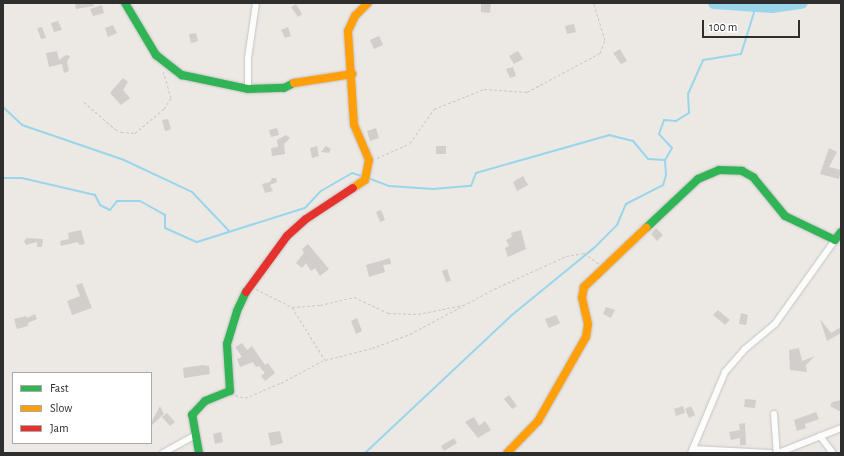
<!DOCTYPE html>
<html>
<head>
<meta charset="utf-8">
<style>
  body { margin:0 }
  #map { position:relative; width:844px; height:456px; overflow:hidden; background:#ece8e4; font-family:"Alegreya Sans",sans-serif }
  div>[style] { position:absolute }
  .stream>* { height:2px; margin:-1px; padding:0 1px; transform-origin:1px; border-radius:1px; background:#99d6ec }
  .river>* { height:12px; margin:-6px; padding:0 6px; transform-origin:6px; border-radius:6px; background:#99d6ec }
  .building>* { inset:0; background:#d1cecb }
  .path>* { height:1px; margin-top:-0.5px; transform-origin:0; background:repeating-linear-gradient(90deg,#c9c9c8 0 3px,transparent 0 5px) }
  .roads { filter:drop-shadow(0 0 1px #c5c4c5) drop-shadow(0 0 1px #c5c4c5) }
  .street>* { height:6px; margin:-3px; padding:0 3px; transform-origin:3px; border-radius:3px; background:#fcfcfb }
  .fast>* { height:8px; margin:-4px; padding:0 4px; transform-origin:4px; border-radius:4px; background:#30b455 }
  .slow>* { height:8px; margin:-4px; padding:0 4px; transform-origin:4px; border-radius:4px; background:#ff9f0a }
  .jam>* { height:8px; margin:-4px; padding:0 4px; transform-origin:4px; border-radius:4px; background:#e5322d }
  span { translate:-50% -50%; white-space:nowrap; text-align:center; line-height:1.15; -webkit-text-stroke:3px #fff; paint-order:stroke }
  .frame { position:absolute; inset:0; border:4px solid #2e2e2e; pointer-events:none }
  .legend { position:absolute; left:12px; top:372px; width:140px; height:72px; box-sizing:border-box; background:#fff; border:1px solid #ababab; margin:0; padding:5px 7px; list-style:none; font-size:12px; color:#2e2e2e }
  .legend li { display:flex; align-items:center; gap:8px; height:20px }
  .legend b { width:20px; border:1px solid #ababab }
  .scale { position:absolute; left:702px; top:20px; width:98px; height:18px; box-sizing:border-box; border:2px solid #2e2e2e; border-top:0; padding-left:5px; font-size:12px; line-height:14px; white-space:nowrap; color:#2e2e2e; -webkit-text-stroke:3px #fff; paint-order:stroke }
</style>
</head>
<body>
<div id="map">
  <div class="stream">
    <div style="left:3px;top:107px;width:26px;rotate:43deg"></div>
    <div style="left:22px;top:125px;width:108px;rotate:18.9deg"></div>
    <div style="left:124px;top:160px;width:75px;rotate:25.2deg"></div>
    <div style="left:192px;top:192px;width:54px;rotate:46.5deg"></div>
    <div style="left:3px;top:178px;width:19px"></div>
    <div style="left:22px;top:178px;width:75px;rotate:13.1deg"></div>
    <div style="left:95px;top:195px;width:11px;rotate:63deg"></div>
    <div style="left:100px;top:205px;width:11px;rotate:27deg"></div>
    <div style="left:110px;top:210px;width:11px;rotate:-52deg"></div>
    <div style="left:117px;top:201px;width:23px"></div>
    <div style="left:140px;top:201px;width:29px;rotate:29deg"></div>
    <div style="left:165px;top:215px;width:13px;rotate:90deg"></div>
    <div style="left:165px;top:228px;width:35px;rotate:24deg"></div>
    <div style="left:197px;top:242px;width:113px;rotate:-17.5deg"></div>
    <div style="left:305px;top:208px;width:23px;rotate:-47deg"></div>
    <div style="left:321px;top:191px;width:36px;rotate:-30deg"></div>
    <div style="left:352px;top:173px;width:13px;rotate:18deg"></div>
    <div style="left:368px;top:178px;width:22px;rotate:21deg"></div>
    <div style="left:389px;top:186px;width:44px;rotate:3.9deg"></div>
    <div style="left:433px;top:189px;width:38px;rotate:-5deg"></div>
    <div style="left:471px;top:186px;width:14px;rotate:-69deg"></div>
    <div style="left:476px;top:173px;width:138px;rotate:-15.9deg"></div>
    <div style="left:609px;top:135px;width:25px;rotate:14deg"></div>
    <div style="left:633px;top:141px;width:23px;rotate:50deg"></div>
    <div style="left:648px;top:159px;width:17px;rotate:3deg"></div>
    <div style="left:665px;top:160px;width:14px;rotate:-60deg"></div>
    <div style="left:672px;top:148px;width:19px;rotate:-133deg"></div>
    <div style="left:659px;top:134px;width:15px;rotate:-70deg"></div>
    <div style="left:664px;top:120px;width:12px;rotate:5deg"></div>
    <div style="left:676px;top:121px;width:15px;rotate:-32deg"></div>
    <div style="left:689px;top:113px;width:19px;rotate:-93deg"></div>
    <div style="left:688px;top:94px;width:37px;rotate:-66deg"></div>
    <div style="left:703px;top:60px;width:38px;rotate:-9deg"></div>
    <div style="left:741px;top:54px;width:50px;rotate:-72.6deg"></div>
    <div style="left:365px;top:453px;width:202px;rotate:-43.2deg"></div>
    <div style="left:512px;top:315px;width:106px;rotate:-39.3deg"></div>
    <div style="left:594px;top:248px;width:33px;rotate:-45deg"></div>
    <div style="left:617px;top:225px;width:23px;rotate:-67deg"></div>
    <div style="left:626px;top:204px;width:42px;rotate:-27.2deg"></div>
    <div style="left:663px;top:185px;width:10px;rotate:-73deg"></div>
    <div style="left:666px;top:175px;width:15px;rotate:-94deg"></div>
  </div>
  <div class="river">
    <div style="left:714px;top:3px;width:58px;rotate:3.9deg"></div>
    <div style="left:772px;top:7px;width:30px;rotate:-8deg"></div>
  </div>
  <div class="building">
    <div style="clip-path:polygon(75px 3px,93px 3px,94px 6px,76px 9px)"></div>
    <div style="clip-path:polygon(481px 3px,491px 3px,490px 13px,481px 12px)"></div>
    <div style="clip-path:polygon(296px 4px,302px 14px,298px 17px,291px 7px)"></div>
    <div style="clip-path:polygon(102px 5px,104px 13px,93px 16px,90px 9px)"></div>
    <div style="clip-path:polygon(58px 21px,62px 30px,54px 32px,51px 23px)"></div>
    <div style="clip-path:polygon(574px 24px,576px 32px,567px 34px,565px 26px)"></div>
    <div style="clip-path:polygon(113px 25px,117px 33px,108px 37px,105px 28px)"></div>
    <div style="clip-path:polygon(42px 27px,46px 38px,41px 39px,37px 28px)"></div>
    <div style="clip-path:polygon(288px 27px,291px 36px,285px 38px,281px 30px)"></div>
    <div style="clip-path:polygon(196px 33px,198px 41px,191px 43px,189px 34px)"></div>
    <div style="clip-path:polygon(379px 36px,383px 45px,374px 49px,370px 40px)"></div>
    <div style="clip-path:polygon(620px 49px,627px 61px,621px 64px,613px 53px)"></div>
    <div style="clip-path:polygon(57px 51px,59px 60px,66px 55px,70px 56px,67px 62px,69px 71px,64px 73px,62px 64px,49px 67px,46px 53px)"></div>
    <div style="clip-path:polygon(518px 51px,523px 59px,514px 64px,509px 56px)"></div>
    <div style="clip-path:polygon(513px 67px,516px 76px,510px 78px,506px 69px)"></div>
    <div style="clip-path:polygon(123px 78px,128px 82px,123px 90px,130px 98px,121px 105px,110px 93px)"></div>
    <div style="clip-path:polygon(168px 119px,171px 129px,165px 131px,162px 120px)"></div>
    <div style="clip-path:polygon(277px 128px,279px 135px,271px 137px,269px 130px)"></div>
    <div style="clip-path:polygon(376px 128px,379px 138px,370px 141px,367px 131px)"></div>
    <div style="clip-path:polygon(286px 135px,290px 138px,284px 144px,285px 154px,272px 156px,271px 148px,278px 147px,277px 140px)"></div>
    <div style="clip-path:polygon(317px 146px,319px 156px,312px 158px,310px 148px)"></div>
    <div style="clip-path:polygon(326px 146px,331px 149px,329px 153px,321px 152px)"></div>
    <div style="clip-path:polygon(436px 146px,446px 146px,446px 154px,436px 154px)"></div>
    <div style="clip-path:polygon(829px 148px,837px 152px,829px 167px,841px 170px,839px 179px,820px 174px)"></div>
    <div style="clip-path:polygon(523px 176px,528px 185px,517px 191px,513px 182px)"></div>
    <div style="clip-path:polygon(272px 178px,276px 178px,277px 182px,270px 185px,273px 191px,265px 193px,262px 184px,270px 182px)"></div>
    <div style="clip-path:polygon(381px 210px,385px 220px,380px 222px,376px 212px)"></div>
    <div style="clip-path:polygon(656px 228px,663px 235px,657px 241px,651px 234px)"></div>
    <div style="clip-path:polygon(81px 230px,85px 244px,79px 245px,78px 242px,61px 246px,60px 241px,69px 239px,68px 233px)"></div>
    <div style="clip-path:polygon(521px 230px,526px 249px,508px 257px,505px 248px,509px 246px,506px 240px,512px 237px,511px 233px)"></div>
    <div style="clip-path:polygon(27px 238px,43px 239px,42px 247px,37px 247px,37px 242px,26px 245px,24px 241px)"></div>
    <div style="clip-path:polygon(308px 244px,329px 269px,320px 276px,315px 268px,311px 271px,306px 263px,302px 268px,296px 263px,304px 253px,302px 249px)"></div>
    <div style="clip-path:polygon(390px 258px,391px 264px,383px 265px,385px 272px,369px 277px,366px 265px)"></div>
    <div style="clip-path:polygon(447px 269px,451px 281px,446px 282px,442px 271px)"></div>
    <div style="clip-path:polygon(82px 283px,92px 308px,72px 315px,67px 301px,80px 296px,76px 285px)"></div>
    <div style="clip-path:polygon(606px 307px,615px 310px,611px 318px,603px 314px)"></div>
    <div style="clip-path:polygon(718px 310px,730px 320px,725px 325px,713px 315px)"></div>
    <div style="clip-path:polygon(741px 313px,748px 315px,746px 325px,739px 324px)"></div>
    <div style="clip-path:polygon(35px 314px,37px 319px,28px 323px,28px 326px,17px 329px,14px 319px,26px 316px,27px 318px)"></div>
    <div style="clip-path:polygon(556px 315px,560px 323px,549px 328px,545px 319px)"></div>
    <div style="clip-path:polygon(357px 318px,362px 331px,356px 334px,351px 321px)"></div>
    <div style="clip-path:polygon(820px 319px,831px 333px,841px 327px,841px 333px,827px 341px)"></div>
    <div style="clip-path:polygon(242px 343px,247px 350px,252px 346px,265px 365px,268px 363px,275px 373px,265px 381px,261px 376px,265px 373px,259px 366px,256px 367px,253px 362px,240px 367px,237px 359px,242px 357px,235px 347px)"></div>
    <div style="clip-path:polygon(799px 348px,802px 361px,815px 356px,806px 365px,807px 372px,790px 370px,789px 350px)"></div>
    <div style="clip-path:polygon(203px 365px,209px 366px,210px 374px,184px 378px,183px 368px)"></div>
    <div style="clip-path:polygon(509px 395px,517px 406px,512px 409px,504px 399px)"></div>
    <div style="clip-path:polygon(745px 399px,756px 400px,755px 408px,744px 407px)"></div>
    <div style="clip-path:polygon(841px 400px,841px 412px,830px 406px,832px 402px)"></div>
    <div style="clip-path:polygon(160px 406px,164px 414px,151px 426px,151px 423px)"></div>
    <div style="clip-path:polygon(683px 406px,685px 413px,676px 416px,674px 409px)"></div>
    <div style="clip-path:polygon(691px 406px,695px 415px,689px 418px,685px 409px)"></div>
    <div style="clip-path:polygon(816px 412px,819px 419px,805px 424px,806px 428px,797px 431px,794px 420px)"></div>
    <div style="clip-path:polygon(167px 413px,175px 422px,170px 426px,162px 417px)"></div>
    <div style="clip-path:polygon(474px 417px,479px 426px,485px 421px,491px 430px,478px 438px,465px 422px)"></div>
    <div style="clip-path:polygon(745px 423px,746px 445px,740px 445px,740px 438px,731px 440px,729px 432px,740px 430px,739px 424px)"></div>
    <div style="clip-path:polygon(280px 431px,283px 443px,271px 446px,268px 433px)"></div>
    <div style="clip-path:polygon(221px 432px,223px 442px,215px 444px,213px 434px)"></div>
    <div style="clip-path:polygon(454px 438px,457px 443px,444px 451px,441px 446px)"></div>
  </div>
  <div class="path">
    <div style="left:84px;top:102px;width:41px;rotate:41.1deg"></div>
    <div style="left:115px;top:129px;width:7px;rotate:27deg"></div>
    <div style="left:121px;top:132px;width:14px;rotate:4deg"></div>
    <div style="left:135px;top:133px;width:38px;rotate:-40deg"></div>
    <div style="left:164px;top:109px;width:13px;rotate:-58deg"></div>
    <div style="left:171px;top:98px;width:29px;rotate:-106deg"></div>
    <div style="left:377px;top:158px;width:36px;rotate:-24deg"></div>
    <div style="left:410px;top:143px;width:42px;rotate:-54.8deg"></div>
    <div style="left:434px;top:109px;width:54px;rotate:-21.8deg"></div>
    <div style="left:484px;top:89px;width:43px;rotate:4deg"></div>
    <div style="left:527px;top:92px;width:83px;rotate:-28.1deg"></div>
    <div style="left:600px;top:53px;width:14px;rotate:-69deg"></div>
    <div style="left:605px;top:40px;width:39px;rotate:-107deg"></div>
    <div style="left:256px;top:289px;width:40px;rotate:26.6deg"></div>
    <div style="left:292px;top:307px;width:28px;rotate:-4deg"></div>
    <div style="left:320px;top:305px;width:35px;rotate:-13deg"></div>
    <div style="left:354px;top:297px;width:38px;rotate:25deg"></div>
    <div style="left:388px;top:313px;width:30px;rotate:2deg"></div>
    <div style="left:418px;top:314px;width:46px;rotate:-11.3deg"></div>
    <div style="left:292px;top:307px;width:62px;rotate:58.1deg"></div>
    <div style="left:325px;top:360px;width:49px;rotate:-14.3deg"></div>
    <div style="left:372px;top:348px;width:40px;rotate:-20.2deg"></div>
    <div style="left:410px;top:334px;width:95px;rotate:-28.2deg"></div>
    <div style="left:494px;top:289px;width:79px;rotate:-24.6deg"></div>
    <div style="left:566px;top:256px;width:18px;rotate:-9deg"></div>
    <div style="left:584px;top:253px;width:19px;rotate:36deg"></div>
    <div style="left:235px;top:395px;width:10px;rotate:17deg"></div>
    <div style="left:245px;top:398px;width:39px;rotate:-23deg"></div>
    <div style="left:281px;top:383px;width:49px;rotate:-28.1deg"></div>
  </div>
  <div class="roads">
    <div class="street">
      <div style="left:248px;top:89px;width:31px;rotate:-90deg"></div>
      <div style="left:248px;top:58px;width:56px;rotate:-81.7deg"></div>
      <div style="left:774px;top:414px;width:39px;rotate:86deg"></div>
      <div style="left:820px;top:436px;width:21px;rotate:53deg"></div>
      <div style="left:693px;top:449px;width:77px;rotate:3deg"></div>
      <div style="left:163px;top:453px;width:35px;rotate:-29deg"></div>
      <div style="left:691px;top:453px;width:88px;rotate:-67.2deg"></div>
      <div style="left:725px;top:372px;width:30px;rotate:-49deg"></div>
      <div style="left:745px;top:349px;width:39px;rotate:-40deg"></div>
      <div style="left:775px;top:324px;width:103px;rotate:-54.5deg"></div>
      <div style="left:778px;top:453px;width:68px;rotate:-21.6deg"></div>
    </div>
    <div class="fast">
      <div style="left:125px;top:3px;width:61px;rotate:59.2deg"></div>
      <div style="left:156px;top:55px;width:33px;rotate:38deg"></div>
      <div style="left:182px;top:75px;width:67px;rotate:12deg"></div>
      <div style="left:248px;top:89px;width:36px;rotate:-2deg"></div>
      <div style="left:284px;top:88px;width:11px;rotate:-27deg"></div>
      <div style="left:646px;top:228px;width:71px;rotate:-43.3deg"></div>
      <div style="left:698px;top:179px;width:23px;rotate:-23deg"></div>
      <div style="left:719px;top:170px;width:23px;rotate:2deg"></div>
      <div style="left:742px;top:171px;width:13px;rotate:29deg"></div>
      <div style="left:753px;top:177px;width:50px;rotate:50.6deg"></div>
      <div style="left:785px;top:216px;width:55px;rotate:25.6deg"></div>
      <div style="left:835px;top:240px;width:10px;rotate:-53deg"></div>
      <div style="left:199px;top:453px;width:39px;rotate:-100deg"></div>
      <div style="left:192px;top:415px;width:19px;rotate:-47deg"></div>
      <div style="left:205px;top:401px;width:27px;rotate:-22deg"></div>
      <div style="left:230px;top:391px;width:47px;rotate:-93.7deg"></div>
      <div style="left:227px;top:344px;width:34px;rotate:-73deg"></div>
      <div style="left:237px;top:311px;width:21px;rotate:-65deg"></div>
    </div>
    <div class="slow">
      <div style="left:294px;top:83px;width:59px;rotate:-8.8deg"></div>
      <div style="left:353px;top:188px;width:14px;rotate:-34deg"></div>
      <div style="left:365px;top:180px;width:20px;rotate:-79deg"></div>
      <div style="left:369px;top:160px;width:38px;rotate:-113deg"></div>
      <div style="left:354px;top:125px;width:94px;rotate:-93.7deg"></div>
      <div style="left:348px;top:31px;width:17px;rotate:-65deg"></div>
      <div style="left:355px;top:16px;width:18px;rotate:-45deg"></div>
      <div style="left:507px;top:453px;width:45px;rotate:-45.9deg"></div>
      <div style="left:538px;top:421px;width:97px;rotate:-60.3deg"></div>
      <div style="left:586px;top:337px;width:13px;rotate:-81deg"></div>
      <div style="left:588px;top:324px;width:27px;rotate:-103deg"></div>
      <div style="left:582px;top:298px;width:11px;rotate:-80deg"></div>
      <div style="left:584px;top:287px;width:86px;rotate:-43.6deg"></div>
    </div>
    <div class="jam">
      <div style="left:246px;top:292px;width:69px;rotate:-53.8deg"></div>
      <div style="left:287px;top:236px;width:25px;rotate:-42deg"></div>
      <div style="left:306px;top:219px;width:56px;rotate:-33.4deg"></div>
    </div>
  </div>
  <div class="frame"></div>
  <ul class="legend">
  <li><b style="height:5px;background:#30b455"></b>Fast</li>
  <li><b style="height:5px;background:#ff9f0a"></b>Slow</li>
  <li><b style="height:5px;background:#e5322d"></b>Jam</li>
  </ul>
  <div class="scale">100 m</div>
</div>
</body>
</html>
